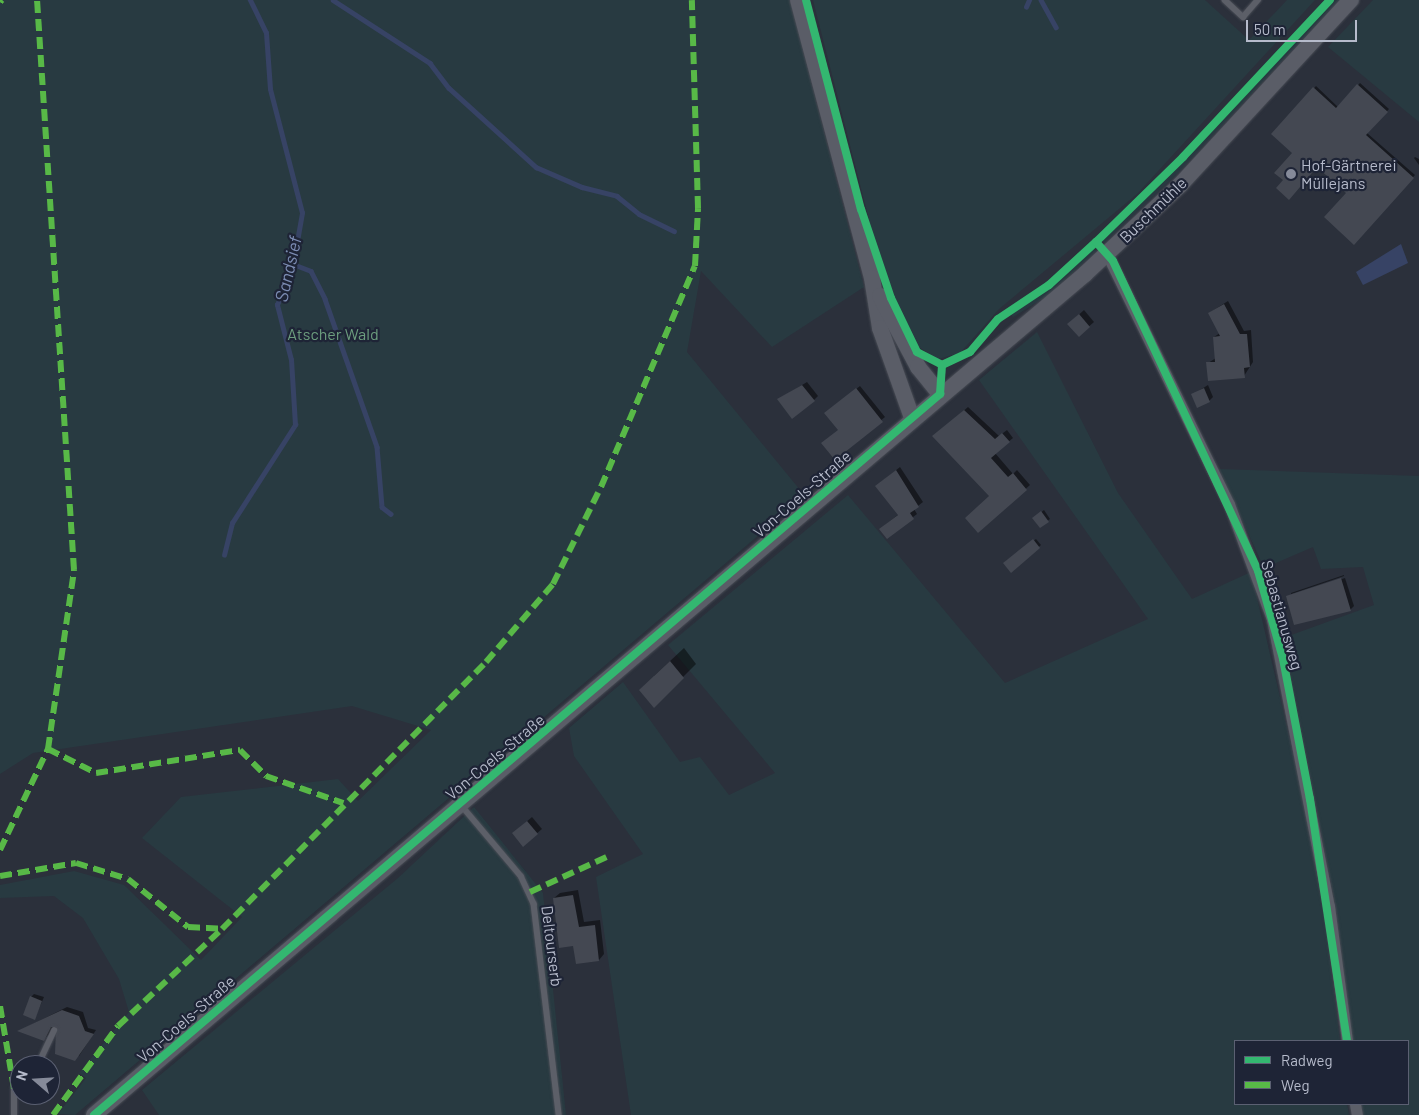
<!DOCTYPE html>
<html>
<head>
<meta charset="utf-8">
<style>
  body { margin:0 }
  #map { position:relative; width:1419px; height:1115px; overflow:hidden; background:#2b303b; font-family:Barlow,sans-serif }
  div>[style] { position:absolute }
  .green>* { inset:0; background:#283a41 }
  .water>* { inset:0; background:#374365 }
  .shadow>* { inset:0; background:#0007 }
  .stream>* { height:4.5px; margin:-2.25px; padding:0 2.25px; transform-origin:2.25px; border-radius:2.25px; background:#374365 }
  .building>* { inset:0; background:#444852 }
  .roads { filter:drop-shadow(0 0 1px #474b54) drop-shadow(0 0 1px #474b54) }
  .lane>* { height:5.5px; margin:-2.75px; padding:0 2.75px; transform-origin:2.75px; border-radius:2.75px; background:#5c5f68 }
  .street>* { height:11px; margin:-5.5px; padding:0 5.5px; transform-origin:5.5px; border-radius:5.5px; background:#5c5f68 }
  .secondary>* { height:16px; margin:-8px; padding:0 8px; transform-origin:8px; border-radius:8px; background:#5a5d67 }
  .quiet>* { height:6px; margin-top:-3px; transform-origin:0; background:repeating-linear-gradient(90deg,#58b947 0 12px,transparent 0 18px) }
  .cycleway>* { height:8px; margin:-4px; padding:0 4px; transform-origin:4px; border-radius:4px; background:#33b770 }
  .dots>* { width:14px; height:14px; translate:-50% -50%; box-sizing:border-box; border:2px solid #1e2436; border-radius:50% }
  span { translate:-50% -50%; white-space:nowrap; text-align:center; line-height:1.15; -webkit-text-stroke:4.5px #1e2436; paint-order:stroke }
  .poi-label { font-size:16px; color:#b6bbcb }
  .left { translate:0 -50%; text-align:left }
  .street-label { font-size:16px; color:#b6bbcb }
  .park-label { font-size:16px; color:#6c9d7e }
  .water-label { font-size:18px; color:#7c8cb3; font-style:italic }
  .legend { position:absolute; left:1234px; top:1040px; width:175px; height:65px; box-sizing:border-box; background:#1e2436; border:1px solid #5b6072; margin:0; padding:6px 9px; list-style:none; font-size:15px; color:#b6bbcb }
  .legend li { display:flex; align-items:center; gap:10px; height:25px }
  .legend b { width:25px; border:1px solid #5b6072 }
  .north { position:absolute; left:10px; top:1055px; width:50px; height:50px; box-sizing:border-box; background:#1e2436; border:1px solid #5b6072; border-radius:50%; rotate:289deg; font-size:14px; font-weight:700; line-height:20px; text-align:center; color:#b6bbcb }
  .north::after { content:''; display:block; margin:auto; width:18px; height:22px; background:#858a99; clip-path:polygon(50% 0,100% 100%,50% 72%,0 100%) }
  .scale { position:absolute; left:1246px; top:20px; width:111px; height:22px; box-sizing:border-box; border:2px solid #b6bbcb; border-top:0; padding-left:6px; font-size:15px; line-height:18px; white-space:nowrap; color:#b6bbcb; -webkit-text-stroke:4px #1e2436; paint-order:stroke }
</style>
</head>
<body>
<div id="map">
  <div class="green">
    <div style="clip-path:polygon(0 0,790px 0,864px 287px,772px 347px,701px 271px,687px 352px,805px 496px,75px 1115px,58px 1114px,86px 1078px,79px 1073px,129px 1012px,119px 979px,83px 918px,54px 896px,0 898px,0 885px,74px 871px,124px 885px,201px 960px,242px 917px,142px 838px,181px 797px,338px 779px,358px 801px,431px 730px,352px 706px,33px 753px,0 774px)"></div>
    <div style="clip-path:polygon(813px 0,1205px 0,1249px 40px,1287px 0,1315px 0,1137px 194px,999px 309px,960px 353px,938px 359px,917px 346px,910px 336px,876px 247px)"></div>
    <div style="clip-path:polygon(1332px 0,1339px 0,1178px 173px,1104px 243px,1102px 240px)"></div>
    <div style="clip-path:polygon(1373px 0,1419px 0,1419px 122px,1328px 47px)"></div>
    <div style="clip-path:polygon(1092px 248px,1096px 251px,1047px 296px,1013px 317px,1009px 312px,1046px 290px)"></div>
    <div style="clip-path:polygon(1037px 332px,1118px 493px,1192px 599px,1251px 572px,1304px 801px,1325px 922px,1340px 1041px,1235px 1041px,1235px 1104px,1347px 1104px,1349px 1115px,631px 1115px,596px 877px,643px 854px,574px 756px,569px 728px,623px 682px,680px 762px,700px 757px,729px 795px,775px 773px,668px 645px,848px 495px,1005px 683px,1148px 619px,979px 380px)"></div>
    <div style="clip-path:polygon(1219px 469px,1419px 476px,1419px 1115px,1361px 1115px,1359px 1104px,1408px 1104px,1408px 1041px,1352px 1041px,1336px 909px,1283px 638px,1374px 605px,1363px 567px,1321px 569px,1313px 547px,1264px 568px)"></div>
    <div style="clip-path:polygon(474px 807px,543px 893px,566px 1115px,159px 1115px,142px 1090px,398px 878px)"></div>
  </div>
  <div class="water">
    <div style="clip-path:polygon(1401px 244px,1408px 263px,1363px 285px,1356px 272px)"></div>
  </div>
  <div class="shadow">
    <div style="clip-path:polygon(1360px 83px,1389px 109px,1367px 133px,1415px 175px,1354px 243px,1348px 193px,1317px 165px,1285px 180px,1294px 153px,1273px 134px,1316px 86px,1338px 107px)"></div>
    <div style="clip-path:polygon(1415px 157px,1419px 159px,1419px 165px,1414px 158px)"></div>
    <div style="clip-path:polygon(1228px 301px,1244px 331px,1251px 330px,1253px 362px,1244px 376px,1208px 363px,1216px 358px,1214px 337px,1220px 333px,1209px 313px)"></div>
    <div style="clip-path:polygon(1084px 310px,1094px 322px,1079px 335px,1073px 320px)"></div>
    <div style="clip-path:polygon(807px 382px,818px 396px,814px 400px,779px 399px)"></div>
    <div style="clip-path:polygon(1208px 385px,1213px 397px,1209px 401px,1192px 395px)"></div>
    <div style="clip-path:polygon(860px 386px,885px 417px,835px 458px,839px 430px,829px 410px)"></div>
    <div style="clip-path:polygon(968px 407px,999px 436px,1007px 430px,1013px 438px,995px 453px,1013px 474px,1017px 470px,1030px 485px,978px 531px,990px 496px,938px 433px)"></div>
    <div style="clip-path:polygon(900px 467px,923px 502px,914px 509px,917px 514px,887px 537px,885px 525px,899px 514px,881px 482px)"></div>
    <div style="clip-path:polygon(1044px 510px,1050px 519px,1040px 526px,1036px 516px)"></div>
    <div style="clip-path:polygon(1036px 539px,1041px 545px,1011px 571px,1006px 561px)"></div>
    <div style="clip-path:polygon(1344px 575px,1344px 576px,1291px 594px,1291px 593px)"></div>
    <div style="clip-path:polygon(1345px 578px,1354px 606px,1350px 610px,1287px 597px)"></div>
    <div style="clip-path:polygon(684px 648px,696px 664px,654px 706px,654px 676px)"></div>
    <div style="clip-path:polygon(532px 817px,542px 829px,523px 845px,518px 829px)"></div>
    <div style="clip-path:polygon(578px 890px,584px 922px,600px 920px,604px 954px,599px 960px,554px 898px,560px 893px)"></div>
    <div style="clip-path:polygon(34px 994px,44px 997px,35px 1018px,31px 997px)"></div>
    <div style="clip-path:polygon(67px 1007px,83px 1012px,88px 1028px,96px 1030px,79px 1056px,58px 1026px,44px 1039px,19px 1031px)"></div>
  </div>
  <div class="stream">
    <div style="left:333px;top:0;width:116px;rotate:33deg"></div>
    <div style="left:430px;top:63px;width:31px;rotate:53deg"></div>
    <div style="left:449px;top:88px;width:118px;rotate:42.2deg"></div>
    <div style="left:536px;top:167px;width:50px;rotate:23.5deg"></div>
    <div style="left:582px;top:187px;width:36px;rotate:14deg"></div>
    <div style="left:617px;top:196px;width:28px;rotate:39deg"></div>
    <div style="left:639px;top:214px;width:39px;rotate:26deg"></div>
    <div style="left:1041px;top:0;width:31px;rotate:61deg"></div>
    <div style="left:1026px;top:7px;width:8px;rotate:-67deg"></div>
    <div style="left:293px;top:264px;width:19px;rotate:21deg"></div>
    <div style="left:311px;top:271px;width:31px;rotate:63deg"></div>
    <div style="left:325px;top:299px;width:157px;rotate:70.6deg"></div>
    <div style="left:377px;top:447px;width:60px;rotate:85.2deg"></div>
    <div style="left:382px;top:507px;width:11px;rotate:38deg"></div>
    <div style="left:224px;top:555px;width:33px;rotate:-76deg"></div>
    <div style="left:232px;top:523px;width:117px;rotate:-57.3deg"></div>
    <div style="left:295px;top:425px;width:65px;rotate:-93.5deg"></div>
    <div style="left:291px;top:360px;width:57px;rotate:-104.3deg"></div>
    <div style="left:277px;top:305px;width:44px;rotate:-68.7deg"></div>
    <div style="left:293px;top:264px;width:52px;rotate:-80deg"></div>
    <div style="left:302px;top:213px;width:128px;rotate:-104.5deg"></div>
    <div style="left:270px;top:89px;width:56px;rotate:-94.1deg"></div>
    <div style="left:266px;top:33px;width:37px;rotate:-116deg"></div>
  </div>
  <div class="building">
    <div style="clip-path:polygon(1357px 84px,1388px 112px,1366px 135px,1414px 178px,1354px 245px,1324px 217px,1346px 193px,1317px 167px,1289px 200px,1276px 188px,1283px 180px,1274px 173px,1292px 153px,1271px 134px,1313px 87px,1336px 108px)"></div>
    <div style="clip-path:polygon(1224px 304px,1240px 334px,1247px 334px,1250px 367px,1244px 368px,1245px 378px,1208px 381px,1206px 362px,1215px 362px,1213px 337px,1220px 336px,1208px 313px)"></div>
    <div style="clip-path:polygon(1079px 314px,1090px 327px,1079px 337px,1067px 324px)"></div>
    <div style="clip-path:polygon(802px 385px,815px 401px,792px 419px,777px 399px)"></div>
    <div style="clip-path:polygon(856px 388px,883px 422px,835px 460px,821px 443px,838px 430px,824px 413px)"></div>
    <div style="clip-path:polygon(1204px 388px,1210px 402px,1197px 408px,1191px 394px)"></div>
    <div style="clip-path:polygon(964px 410px,995px 439px,1002px 433px,1010px 442px,991px 458px,1008px 477px,1013px 473px,1027px 490px,978px 533px,965px 518px,989px 496px,932px 436px)"></div>
    <div style="clip-path:polygon(896px 470px,919px 507px,910px 513px,914px 519px,887px 539px,879px 529px,898px 515px,875px 486px)"></div>
    <div style="clip-path:polygon(1041px 511px,1049px 522px,1040px 528px,1032px 518px)"></div>
    <div style="clip-path:polygon(1033px 539px,1040px 548px,1011px 573px,1003px 563px)"></div>
    <div style="clip-path:polygon(1341px 578px,1351px 611px,1294px 625px,1286px 596px)"></div>
    <div style="clip-path:polygon(670px 661px,684px 678px,654px 708px,639px 690px)"></div>
    <div style="clip-path:polygon(527px 821px,538px 834px,523px 847px,512px 833px)"></div>
    <div style="clip-path:polygon(573px 895px,579px 927px,595px 925px,599px 961px,576px 964px,573px 946px,559px 948px,553px 898px)"></div>
    <div style="clip-path:polygon(30px 996px,42px 1001px,35px 1020px,23px 1015px)"></div>
    <div style="clip-path:polygon(62px 1010px,79px 1016px,85px 1031px,94px 1034px,75px 1061px,55px 1054px,56px 1027px,51px 1027px,44px 1041px,17px 1031px)"></div>
  </div>
  <div class="roads">
    <div class="lane">
      <div style="left:1225px;top:0;width:25px;rotate:43deg"></div>
      <div style="left:1243px;top:17px;width:23px;rotate:-49deg"></div>
      <div style="left:462px;top:806px;width:92px;rotate:49.9deg"></div>
      <div style="left:521px;top:876px;width:31px;rotate:65deg"></div>
      <div style="left:534px;top:904px;width:212px;rotate:83.2deg"></div>
      <div style="left:38px;top:1065px;width:38px;rotate:-65deg"></div>
      <div style="left:14px;top:1115px;width:26px;rotate:-90deg"></div>
      <div style="left:14px;top:1089px;width:8px;rotate:-45deg"></div>
    </div>
    <div class="street">
      <div style="left:1107px;top:254px;width:278px;rotate:64deg"></div>
      <div style="left:1229px;top:504px;width:123px;rotate:69.5deg"></div>
      <div style="left:1272px;top:619px;width:293px;rotate:78.8deg"></div>
      <div style="left:1329px;top:906px;width:136px;rotate:82.4deg"></div>
      <div style="left:1355px;top:1104px;width:11px;rotate:80deg"></div>
    </div>
    <div class="secondary">
      <div style="left:798px;top:0;width:288px;rotate:75.1deg"></div>
      <div style="left:872px;top:278px;width:51px;rotate:80.9deg"></div>
      <div style="left:880px;top:328px;width:96px;rotate:70.4deg"></div>
      <div style="left:880px;top:296px;width:81px;rotate:61.8deg"></div>
      <div style="left:918px;top:367px;width:35px;rotate:51deg"></div>
      <div style="left:94px;top:1115px;width:1300px;rotate:-40.32deg"></div>
      <div style="left:1085px;top:274px;width:130px;rotate:-43.1deg"></div>
      <div style="left:1180px;top:185px;width:252px;rotate:-47.3deg"></div>
    </div>
  </div>
  <div class="quiet">
    <div style="left:0;top:2px;width:3px;rotate:-45deg"></div>
    <div style="left:48px;top:749px;width:54px;rotate:26.6deg"></div>
    <div style="left:96px;top:773px;width:146px;rotate:-9.1deg"></div>
    <div style="left:240px;top:750px;width:37px;rotate:45deg"></div>
    <div style="left:266px;top:776px;width:82px;rotate:19.3deg"></div>
    <div style="left:0;top:850px;width:112px;rotate:-64.6deg"></div>
    <div style="left:48px;top:749px;width:181px;rotate:-81.7deg"></div>
    <div style="left:74px;top:570px;width:571px;rotate:-93.71deg"></div>
    <div style="left:0;top:876px;width:77px;rotate:-9.7deg"></div>
    <div style="left:76px;top:863px;width:54px;rotate:17.1deg"></div>
    <div style="left:128px;top:879px;width:77px;rotate:38.7deg"></div>
    <div style="left:188px;top:927px;width:34px;rotate:3deg"></div>
    <div style="left:530px;top:892px;width:89px;rotate:-24.6deg"></div>
    <div style="left:0;top:1006px;width:84px;rotate:80.4deg"></div>
    <div style="left:53px;top:1115px;width:110px;rotate:-53.9deg"></div>
    <div style="left:118px;top:1026px;width:142px;rotate:-43deg"></div>
    <div style="left:222px;top:929px;width:375px;rotate:-45.3deg"></div>
    <div style="left:486px;top:662px;width:103px;rotate:-49.3deg"></div>
    <div style="left:553px;top:584px;width:108px;rotate:-63.7deg"></div>
    <div style="left:601px;top:487px;width:240px;rotate:-67deg"></div>
    <div style="left:695px;top:266px;width:58px;rotate:-87deg"></div>
    <div style="left:698px;top:208px;width:208px;rotate:-91.7deg"></div>
  </div>
  <div class="cycleway">
    <div style="left:806px;top:0;width:216px;rotate:75.3deg"></div>
    <div style="left:861px;top:209px;width:94px;rotate:71.4deg"></div>
    <div style="left:891px;top:298px;width:60px;rotate:64.3deg"></div>
    <div style="left:917px;top:352px;width:28px;rotate:27deg"></div>
    <div style="left:942px;top:365px;width:31px;rotate:-25deg"></div>
    <div style="left:970px;top:352px;width:43px;rotate:-49.7deg"></div>
    <div style="left:998px;top:319px;width:61px;rotate:-33.7deg"></div>
    <div style="left:1049px;top:285px;width:64px;rotate:-42.5deg"></div>
    <div style="left:1096px;top:242px;width:122px;rotate:-44.3deg"></div>
    <div style="left:1183px;top:157px;width:215px;rotate:-46.9deg"></div>
    <div style="left:1096px;top:242px;width:25px;rotate:48deg"></div>
    <div style="left:1113px;top:261px;width:342px;rotate:64.9deg"></div>
    <div style="left:1258px;top:571px;width:91px;rotate:74.1deg"></div>
    <div style="left:1283px;top:659px;width:143px;rotate:79.1deg"></div>
    <div style="left:1310px;top:799px;width:245px;rotate:81.3deg"></div>
    <div style="left:94px;top:1115px;width:1112px;rotate:-40.44deg"></div>
    <div style="left:940px;top:394px;width:29px;rotate:-86deg"></div>
  </div>
  <div class="dots">
    <div style="left:1291px;top:174px;background:#858a99"></div>
  </div>
  <div class="poi-label">
    <span class="left" style="left:1301px;top:174px">Hof-Gärtnerei<br>Müllejans</span>
  </div>
  <div class="street-label">
    <span style="left:1153px;top:210px;rotate:-44deg">Buschmühle</span>
    <span style="left:802px;top:494px;rotate:-41deg">Von-Coels-Straße</span>
    <span style="left:1282px;top:615px;rotate:74deg">Sebastianusweg</span>
    <span style="left:495px;top:757px;rotate:-40deg">Von-Coels-Straße</span>
    <span style="left:552px;top:946px;rotate:83deg">Deltourserb</span>
    <span style="left:186px;top:1019px;rotate:-41deg">Von-Coels-Straße</span>
  </div>
  <div class="park-label">
    <span style="left:333px;top:334px">Atscher Wald</span>
  </div>
  <div class="water-label">
    <span style="left:288px;top:269px;rotate:-77deg">Sandsief</span>
  </div>
  <ul class="legend">
  <li><b style="height:6px;background:#33b770"></b>Radweg</li>
  <li><b style="height:6px;background:#58b947"></b>Weg</li>
  </ul>
  <div class="north">N</div>
  <div class="scale">50 m</div>
</div>
</body>
</html>
